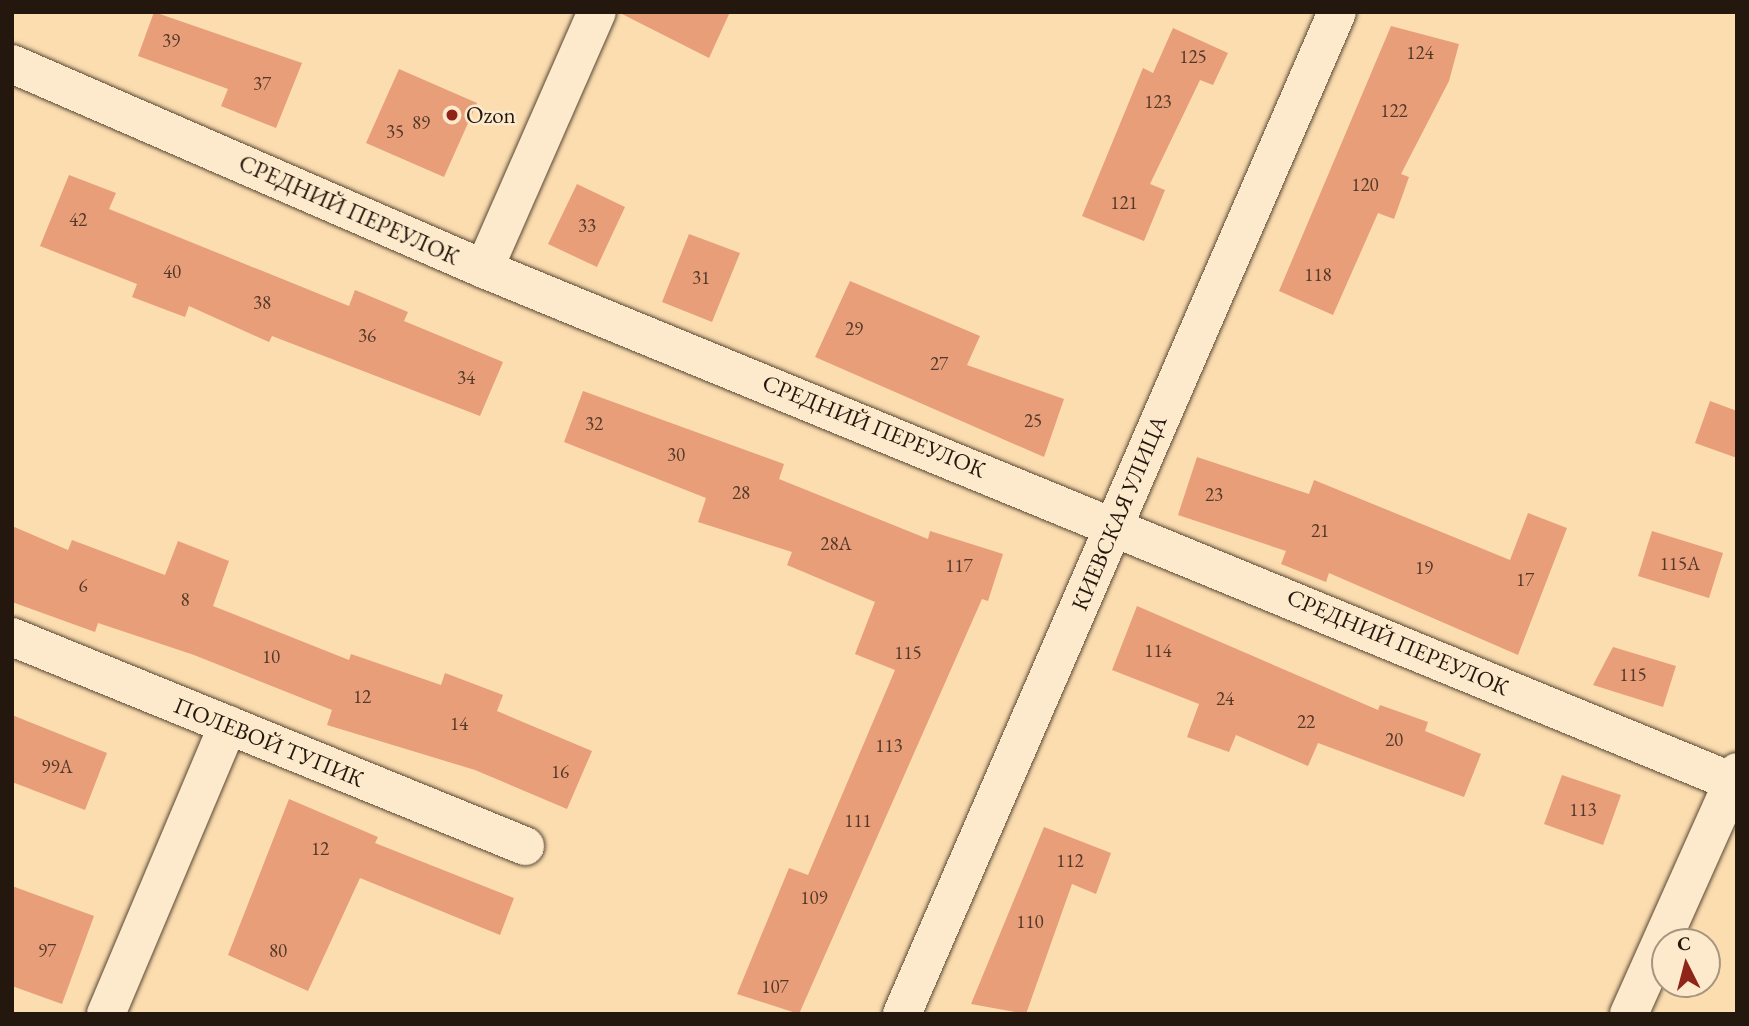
<!DOCTYPE html>
<html>
<head>
<meta charset="utf-8">
<style>
  body { margin:0 }
  #map { position:relative; width:1749px; height:1026px; overflow:hidden; background:#fcddaf; font-family:"EB Garamond",serif }
  div>[style] { position:absolute }
  .building>* { inset:0; background:#e79e79 }
  .roads { filter:drop-shadow(0 0 2px #594836) drop-shadow(0 0 2px #594836) }
  .street>* { height:38px; margin:-19px; padding:0 19px; transform-origin:19px; border-radius:19px; background:#fde9cb }
  .secondary>* { height:38px; margin:-19px; padding:0 19px; transform-origin:19px; border-radius:19px; background:#fde9cb }
  .dots>* { width:19px; height:19px; translate:-50% -50%; box-sizing:border-box; border:4px solid #fde9cb; border-radius:50% }
  span { translate:-50% -50%; white-space:nowrap; text-align:center; line-height:1.15; -webkit-text-stroke:5px #fde9cb; paint-order:stroke }
  .number-label { font-size:19px; color:#543929 }
  .number-label span { -webkit-text-stroke-width:0 }
  .poi-label { font-size:23px; color:#23170e }
  .left { translate:0 -50%; text-align:left }
  .street-label { font-size:23px; color:#23170e }
  .frame { position:absolute; inset:0; border:14px solid #23170e; pointer-events:none }
  .north { position:absolute; left:1651px; top:928px; width:70px; height:70px; box-sizing:border-box; background:#fde9cb; border:2px solid #a6957f; border-radius:50%; rotate:354deg; font-size:19px; font-weight:700; line-height:28px; text-align:center; color:#23170e }
  .north::after { content:''; display:block; margin:auto; width:24px; height:32px; background:#8f2418; clip-path:polygon(50% 0,100% 100%,50% 72%,0 100%) }
</style>
</head>
<body>
<div id="map">
  <div class="building">
    <div style="clip-path:polygon(154px 12px,302px 63px,276px 128px,221px 106px,228px 89px,138px 56px)"></div>
    <div style="clip-path:polygon(618px 12px,730px 12px,709px 58px)"></div>
    <div style="clip-path:polygon(1391px 26px,1459px 44px,1449px 81px,1401px 174px,1409px 177px,1394px 219px,1378px 213px,1333px 315px,1279px 291px)"></div>
    <div style="clip-path:polygon(1173px 28px,1228px 53px,1213px 85px,1200px 80px,1150px 184px,1165px 190px,1144px 241px,1082px 216px,1143px 68px,1153px 73px)"></div>
    <div style="clip-path:polygon(399px 69px,477px 103px,444px 177px,366px 143px)"></div>
    <div style="clip-path:polygon(69px 175px,116px 193px,109px 209px,349px 306px,355px 290px,408px 312px,404px 321px,503px 362px,480px 416px,272px 336px,269px 342px,189px 306px,185px 317px,132px 297px,137px 284px,40px 246px)"></div>
    <div style="clip-path:polygon(577px 184px,625px 207px,597px 267px,548px 244px)"></div>
    <div style="clip-path:polygon(689px 234px,740px 253px,712px 322px,662px 302px)"></div>
    <div style="clip-path:polygon(850px 281px,980px 336px,967px 365px,1064px 399px,1044px 457px,815px 357px)"></div>
    <div style="clip-path:polygon(583px 391px,784px 464px,779px 479px,928px 539px,930px 531px,1003px 554px,988px 601px,982px 599px,799px 1014px,737px 994px,789px 868px,808px 875px,895px 670px,855px 654px,875px 602px,787px 565px,792px 552px,698px 522px,706px 498px,564px 442px)"></div>
    <div style="clip-path:polygon(1710px 401px,1737px 411px,1737px 458px,1695px 443px)"></div>
    <div style="clip-path:polygon(1197px 457px,1309px 494px,1314px 480px,1510px 560px,1528px 513px,1567px 528px,1518px 655px,1329px 573px,1326px 582px,1281px 564px,1286px 551px,1178px 515px)"></div>
    <div style="clip-path:polygon(12px 526px,68px 550px,72px 540px,165px 575px,178px 541px,229px 561px,213px 606px,349px 660px,351px 654px,441px 685px,445px 673px,503px 695px,497px 711px,592px 751px,567px 809px,475px 770px,327px 725px,332px 710px,194px 655px,98px 623px,95px 632px,12px 602px)"></div>
    <div style="clip-path:polygon(1652px 531px,1723px 553px,1709px 598px,1638px 576px)"></div>
    <div style="clip-path:polygon(1137px 606px,1378px 710px,1380px 705px,1428px 722px,1425px 731px,1481px 754px,1464px 797px,1318px 743px,1308px 766px,1236px 735px,1229px 752px,1187px 737px,1199px 704px,1112px 670px)"></div>
    <div style="clip-path:polygon(1613px 647px,1676px 666px,1663px 707px,1593px 685px)"></div>
    <div style="clip-path:polygon(12px 715px,107px 753px,85px 810px,12px 782px)"></div>
    <div style="clip-path:polygon(1562px 775px,1621px 795px,1603px 845px,1544px 824px)"></div>
    <div style="clip-path:polygon(289px 799px,378px 837px,375px 843px,514px 898px,500px 935px,360px 878px,308px 991px,228px 955px)"></div>
    <div style="clip-path:polygon(1044px 827px,1111px 853px,1096px 894px,1072px 884px,1026px 1014px,971px 1004px)"></div>
    <div style="clip-path:polygon(12px 886px,94px 916px,62px 1004px,12px 986px)"></div>
  </div>
  <div class="roads">
    <div class="street">
      <div style="left:484px;top:269px;width:281px;rotate:-66.3deg"></div>
      <div style="left:12px;top:637px;width:554px;rotate:22.17deg"></div>
      <div style="left:106px;top:1014px;width:314px;rotate:-67.1deg"></div>
      <div style="left:902px;top:1014px;width:1092px;rotate:-66.53deg"></div>
    </div>
    <div class="secondary">
      <div style="left:12px;top:64px;width:515px;rotate:23.48deg"></div>
      <div style="left:484px;top:269px;width:1350px;rotate:22.33deg"></div>
      <div style="left:1629px;top:1014px;width:265px;rotate:-65.9deg"></div>
    </div>
  </div>
  <div class="dots">
    <div style="left:452px;top:115px;background:#8f2418"></div>
  </div>
  <div class="number-label">
    <span style="left:171px;top:41px">39</span>
    <span style="left:1420px;top:53px">124</span>
    <span style="left:1193px;top:57px">125</span>
    <span style="left:262px;top:84px">37</span>
    <span style="left:1158px;top:102px">123</span>
    <span style="left:1394px;top:111px">122</span>
    <span style="left:421px;top:123px">89</span>
    <span style="left:395px;top:132px">35</span>
    <span style="left:1365px;top:185px">120</span>
    <span style="left:1124px;top:203px">121</span>
    <span style="left:78px;top:220px">42</span>
    <span style="left:587px;top:226px">33</span>
    <span style="left:172px;top:272px">40</span>
    <span style="left:1318px;top:275px">118</span>
    <span style="left:701px;top:278px">31</span>
    <span style="left:262px;top:303px">38</span>
    <span style="left:854px;top:329px">29</span>
    <span style="left:367px;top:336px">36</span>
    <span style="left:939px;top:364px">27</span>
    <span style="left:466px;top:378px">34</span>
    <span style="left:1033px;top:421px">25</span>
    <span style="left:594px;top:424px">32</span>
    <span style="left:676px;top:455px">30</span>
    <span style="left:741px;top:493px">28</span>
    <span style="left:1214px;top:495px">23</span>
    <span style="left:1320px;top:531px">21</span>
    <span style="left:836px;top:544px">28А</span>
    <span style="left:1680px;top:564px">115А</span>
    <span style="left:959px;top:566px">117</span>
    <span style="left:1424px;top:568px">19</span>
    <span style="left:1525px;top:580px">17</span>
    <span style="left:83px;top:586px">6</span>
    <span style="left:185px;top:600px">8</span>
    <span style="left:1158px;top:651px">114</span>
    <span style="left:908px;top:653px">115</span>
    <span style="left:271px;top:657px">10</span>
    <span style="left:1633px;top:675px">115</span>
    <span style="left:362px;top:697px">12</span>
    <span style="left:1225px;top:699px">24</span>
    <span style="left:1306px;top:722px">22</span>
    <span style="left:459px;top:724px">14</span>
    <span style="left:1394px;top:740px">20</span>
    <span style="left:889px;top:746px">113</span>
    <span style="left:57px;top:767px">99А</span>
    <span style="left:560px;top:772px">16</span>
    <span style="left:1583px;top:810px">113</span>
    <span style="left:858px;top:821px">111</span>
    <span style="left:320px;top:849px">12</span>
    <span style="left:1070px;top:861px">112</span>
    <span style="left:814px;top:898px">109</span>
    <span style="left:1030px;top:922px">110</span>
    <span style="left:47px;top:951px">97</span>
    <span style="left:278px;top:951px">80</span>
    <span style="left:775px;top:987px">107</span>
  </div>
  <div class="poi-label">
    <span class="left" style="left:466px;top:115px">Ozon</span>
  </div>
  <div class="street-label">
    <span style="left:349px;top:210px;rotate:24deg">СРЕДНИЙ ПЕРЕУЛОК</span>
    <span style="left:874px;top:426px;rotate:22deg">СРЕДНИЙ ПЕРЕУЛОК</span>
    <span style="left:1119px;top:513px;rotate:-67deg">КИЕВСКАЯ УЛИЦА</span>
    <span style="left:1398px;top:642px;rotate:23deg">СРЕДНИЙ ПЕРЕУЛОК</span>
    <span style="left:269px;top:742px;rotate:22deg">ПОЛЕВОЙ ТУПИК</span>
  </div>
  <div class="frame"></div>
  <div class="north">С</div>
</div>
</body>
</html>
